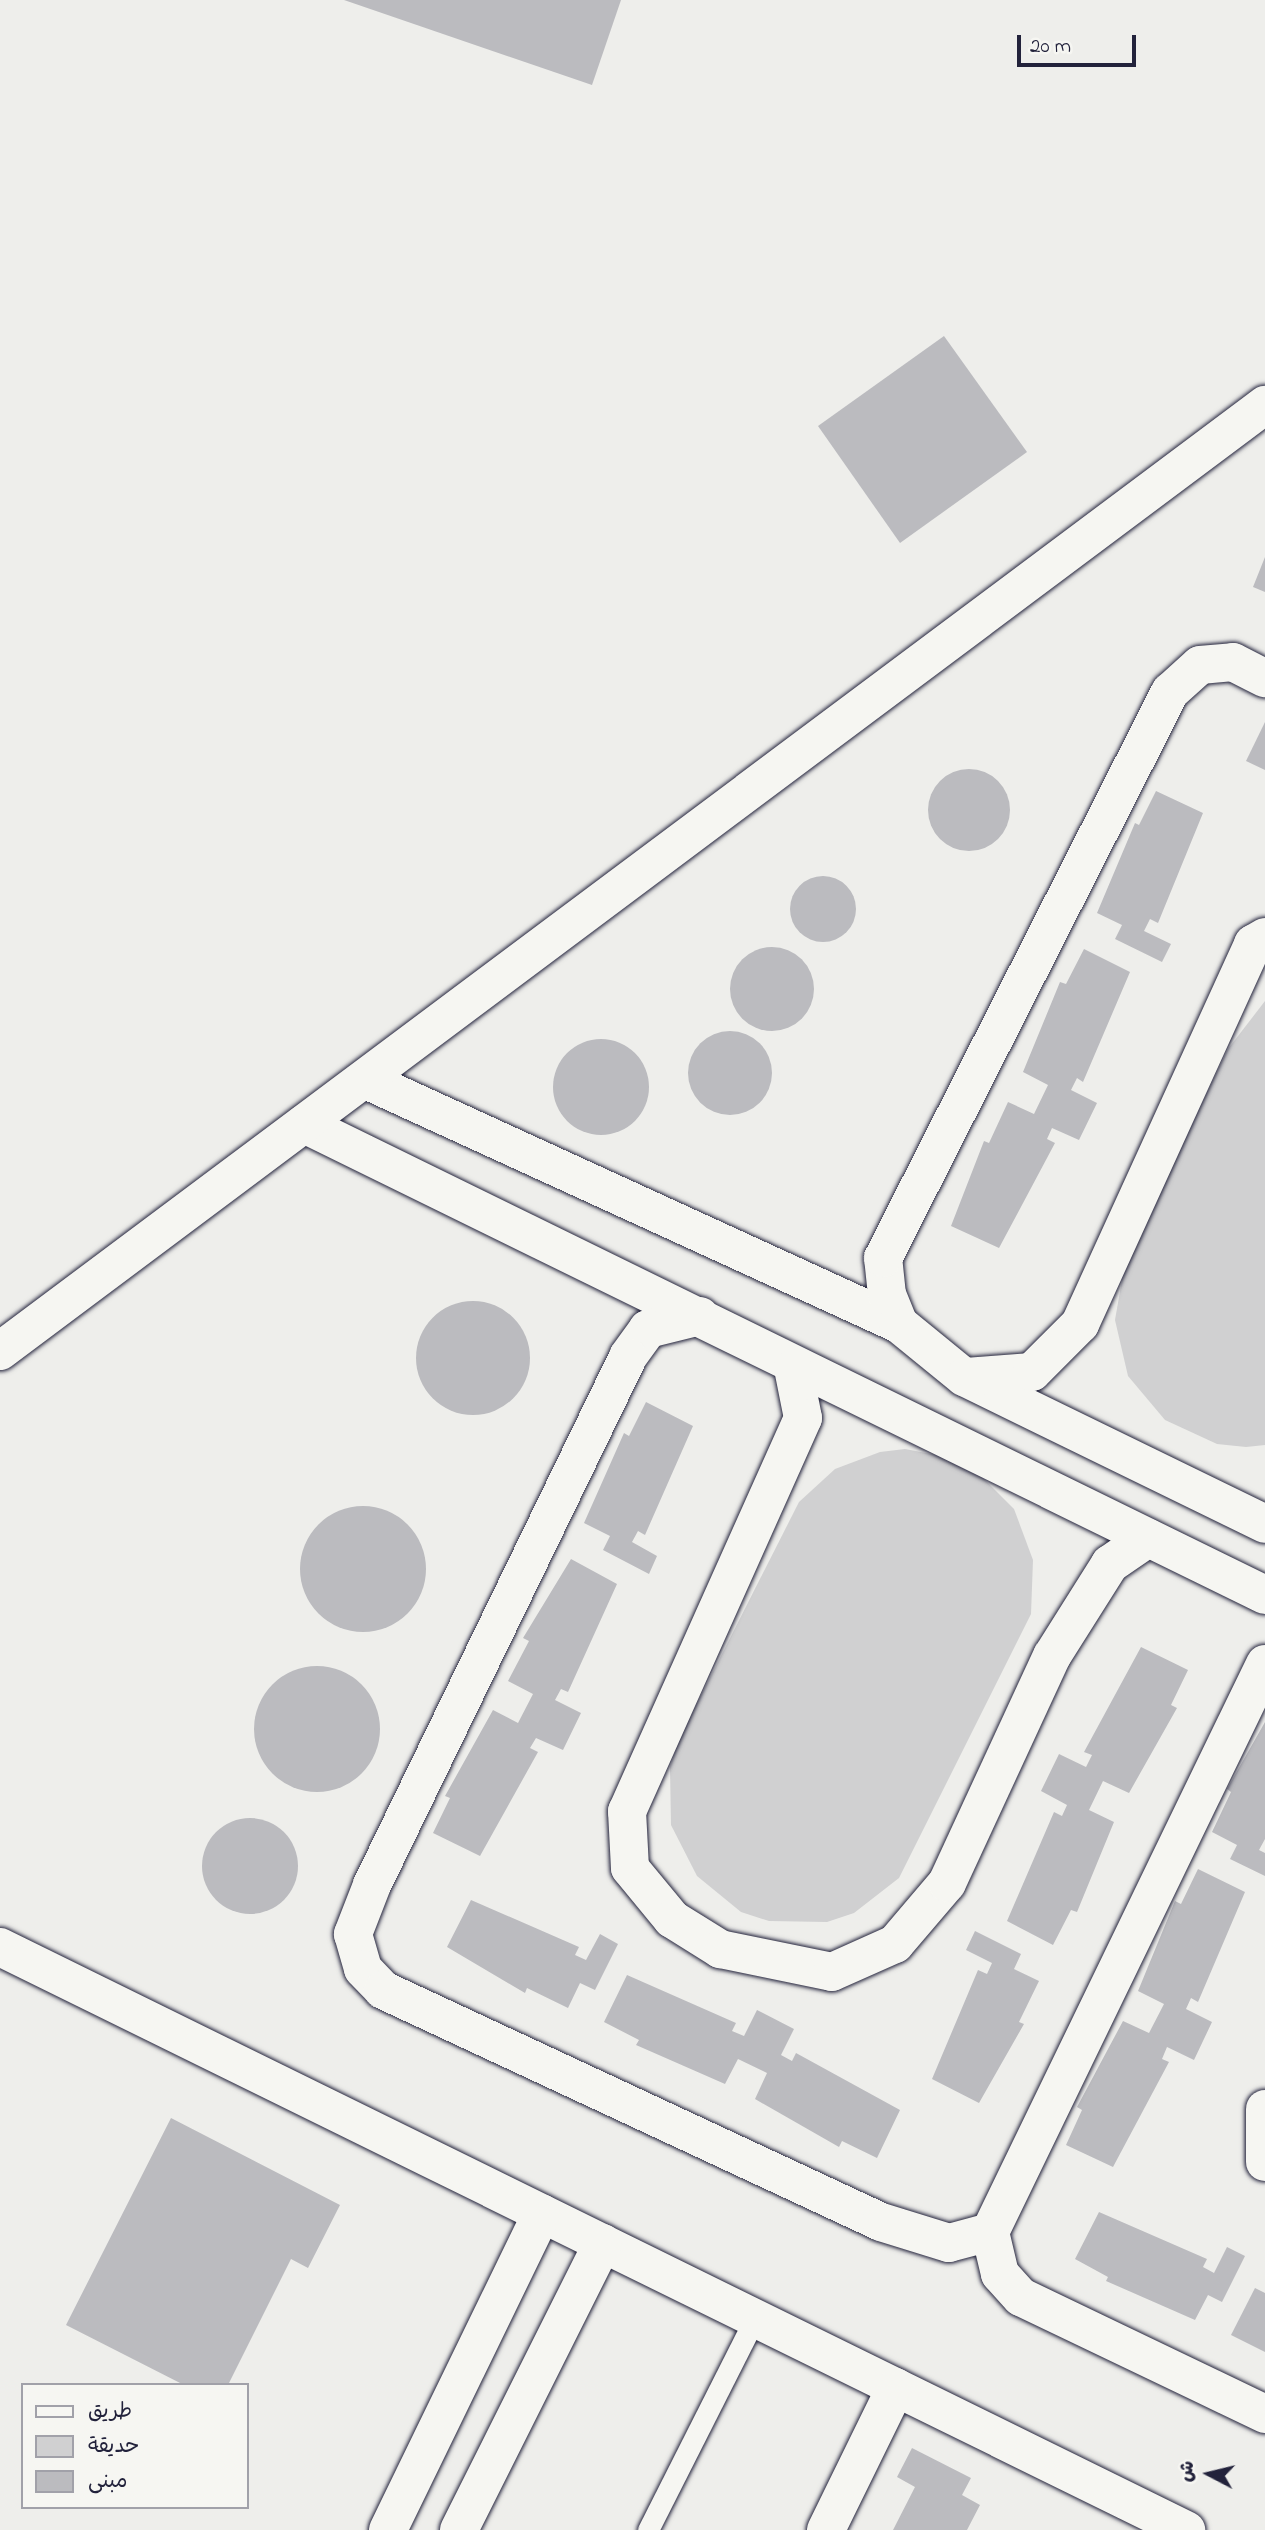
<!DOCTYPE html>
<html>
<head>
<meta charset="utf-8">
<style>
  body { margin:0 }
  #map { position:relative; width:1265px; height:2530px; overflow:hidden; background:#eeeeeb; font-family:"Indie Flower","Playpen Sans Arabic",sans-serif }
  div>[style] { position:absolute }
  .green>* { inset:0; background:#d0d0d1 }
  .building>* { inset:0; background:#bbbbbf }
  .round { border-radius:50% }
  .roads { filter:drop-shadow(0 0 2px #22223b) drop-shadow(0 0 2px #22223b) }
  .lane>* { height:21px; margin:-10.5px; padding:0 10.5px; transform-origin:10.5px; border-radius:10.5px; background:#f6f6f2 }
  .street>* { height:38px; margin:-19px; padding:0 19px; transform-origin:19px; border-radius:19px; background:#f6f6f2 }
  span { translate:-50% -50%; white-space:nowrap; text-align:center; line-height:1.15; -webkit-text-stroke:5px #f6f6f2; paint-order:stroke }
  .legend { position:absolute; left:21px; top:2383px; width:228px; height:126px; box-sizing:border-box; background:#f6f6f2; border:2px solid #a1a1a9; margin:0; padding:9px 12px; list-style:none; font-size:21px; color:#22223b }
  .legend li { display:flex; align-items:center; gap:14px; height:35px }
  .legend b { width:35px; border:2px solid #a1a1a9 }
  .north { position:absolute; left:1174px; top:2439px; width:70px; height:70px; -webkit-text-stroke:5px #f6f6f2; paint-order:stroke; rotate:277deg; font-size:19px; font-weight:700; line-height:28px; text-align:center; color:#22223b }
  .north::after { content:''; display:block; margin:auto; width:24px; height:32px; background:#22223b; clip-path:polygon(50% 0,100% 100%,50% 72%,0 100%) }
  .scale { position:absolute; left:1017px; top:35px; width:119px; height:32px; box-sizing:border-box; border:4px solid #22223b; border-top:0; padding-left:9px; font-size:21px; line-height:24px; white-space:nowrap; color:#22223b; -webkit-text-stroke:5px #f6f6f2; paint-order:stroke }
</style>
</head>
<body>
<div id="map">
  <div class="green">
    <div style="clip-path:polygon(1265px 1001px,1265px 1445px,1246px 1447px,1217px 1444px,1165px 1420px,1128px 1376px,1115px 1320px,1125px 1263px,1228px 1049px)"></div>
    <div style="clip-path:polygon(905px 1449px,952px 1458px,976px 1471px,1014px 1509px,1033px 1560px,1031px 1614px,899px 1878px,854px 1913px,827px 1922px,769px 1921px,741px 1912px,697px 1876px,671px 1825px,670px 1767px,679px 1739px,799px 1502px,835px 1469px,880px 1452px)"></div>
  </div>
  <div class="building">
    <div style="clip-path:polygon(344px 0,621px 0,592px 85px)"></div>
    <div style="clip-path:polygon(944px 336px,1027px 452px,900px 543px,818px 426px)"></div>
    <div style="clip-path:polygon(1265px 557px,1265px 592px,1253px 587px)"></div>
    <div style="clip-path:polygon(1265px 722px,1265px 770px,1246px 761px)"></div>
    <div class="round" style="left:928px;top:769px;width:82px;height:82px"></div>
    <div style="clip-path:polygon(1156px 791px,1203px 813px,1158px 923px,1150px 919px,1144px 931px,1171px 944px,1162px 962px,1115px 939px,1122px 925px,1097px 913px,1135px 823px,1139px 825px)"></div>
    <div class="round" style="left:790px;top:876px;width:66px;height:66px"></div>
    <div class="round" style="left:730px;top:947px;width:84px;height:84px"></div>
    <div style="clip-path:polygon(1084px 949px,1130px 972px,1083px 1082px,1077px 1078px,1071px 1090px,1097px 1103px,1079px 1140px,1052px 1128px,1047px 1139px,1055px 1143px,999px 1248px,951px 1226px,984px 1141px,989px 1143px,1008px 1102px,1034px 1114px,1048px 1085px,1023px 1072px,1060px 982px,1066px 984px)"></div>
    <div class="round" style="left:688px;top:1031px;width:84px;height:84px"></div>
    <div class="round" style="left:553px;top:1039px;width:96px;height:96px"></div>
    <div class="round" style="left:416px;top:1301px;width:114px;height:114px"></div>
    <div style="clip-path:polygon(646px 1402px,693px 1426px,645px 1535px,638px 1531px,632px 1542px,657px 1556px,649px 1574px,603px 1550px,610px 1536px,584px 1523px,624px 1433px,629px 1436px)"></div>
    <div class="round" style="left:300px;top:1506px;width:126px;height:126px"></div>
    <div style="clip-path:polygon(571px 1559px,617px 1584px,568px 1692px,561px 1689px,555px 1700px,581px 1713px,563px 1750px,536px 1738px,530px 1748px,538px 1752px,480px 1856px,433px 1833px,450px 1798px,445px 1796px,493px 1710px,518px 1723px,533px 1694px,508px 1681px,529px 1641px,523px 1638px)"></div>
    <div style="clip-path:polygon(1141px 1647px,1188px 1670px,1171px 1705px,1177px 1708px,1129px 1793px,1103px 1781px,1089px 1810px,1114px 1822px,1077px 1912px,1071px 1910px,1053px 1945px,1007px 1921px,1054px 1812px,1062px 1816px,1067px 1805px,1041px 1791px,1059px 1754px,1086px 1767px,1092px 1755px,1084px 1752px)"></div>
    <div class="round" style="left:254px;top:1666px;width:126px;height:126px"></div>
    <div style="clip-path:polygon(1265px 1722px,1265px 1839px,1259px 1850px,1265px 1853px,1265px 1876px,1230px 1859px,1237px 1845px,1212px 1832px,1231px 1792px,1227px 1789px)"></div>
    <div class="round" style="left:202px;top:1818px;width:96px;height:96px"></div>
    <div style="clip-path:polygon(1198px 1869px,1245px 1892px,1198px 2002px,1191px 1998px,1186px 2009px,1212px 2022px,1194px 2060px,1167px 2047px,1162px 2059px,1169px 2062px,1113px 2167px,1066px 2145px,1082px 2110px,1077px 2107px,1123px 2021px,1149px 2033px,1164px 2004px,1138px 1991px,1175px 1901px,1181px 1904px)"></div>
    <div style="clip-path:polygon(471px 1900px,579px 1947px,575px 1955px,586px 1960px,600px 1934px,618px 1944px,595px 1990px,580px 1983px,568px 2008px,527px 1988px,525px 1993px,447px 1947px)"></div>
    <div style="clip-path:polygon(975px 1931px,1021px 1954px,1014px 1969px,1039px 1981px,1019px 2022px,1024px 2024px,979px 2103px,932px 2079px,978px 1970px,987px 1974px,992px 1963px,966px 1950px)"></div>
    <div style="clip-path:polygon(627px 1975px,736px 2023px,732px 2031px,744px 2036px,757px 2010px,794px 2029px,781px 2055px,792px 2061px,796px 2053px,900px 2110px,877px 2158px,842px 2141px,839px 2147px,755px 2099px,767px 2073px,738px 2059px,725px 2084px,636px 2045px,639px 2040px,604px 2022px)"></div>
    <div style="clip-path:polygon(171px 2118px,340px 2205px,308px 2268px,291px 2259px,228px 2385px,184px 2385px,66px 2325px)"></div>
    <div style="clip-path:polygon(1099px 2212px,1207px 2259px,1203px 2267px,1214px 2273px,1227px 2247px,1245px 2256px,1222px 2302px,1208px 2295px,1195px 2320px,1106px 2281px,1108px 2277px,1075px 2259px)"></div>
    <div style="clip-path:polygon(1255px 2288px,1265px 2293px,1265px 2352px,1231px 2335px)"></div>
    <div style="clip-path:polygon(912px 2448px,971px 2478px,962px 2495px,980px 2505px,967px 2530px,893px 2530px,915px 2487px,897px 2477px)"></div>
  </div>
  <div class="roads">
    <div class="lane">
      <div style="left:648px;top:2530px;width:237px;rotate:-63.2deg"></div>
    </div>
    <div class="street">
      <div style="left:366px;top:1080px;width:586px;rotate:24.6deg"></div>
      <div style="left:899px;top:1324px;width:84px;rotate:39.2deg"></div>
      <div style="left:964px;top:1377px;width:335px;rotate:26deg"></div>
      <div style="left:304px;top:1124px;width:1070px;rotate:26.11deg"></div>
      <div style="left:700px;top:1316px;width:54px;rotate:166deg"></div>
      <div style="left:648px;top:1329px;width:34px;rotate:126deg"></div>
      <div style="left:628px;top:1357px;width:587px;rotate:115.87deg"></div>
      <div style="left:372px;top:1885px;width:53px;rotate:111.2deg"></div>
      <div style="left:353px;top:1934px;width:36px;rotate:74deg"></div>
      <div style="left:363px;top:1969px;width:29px;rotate:46deg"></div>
      <div style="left:383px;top:1990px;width:549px;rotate:24.98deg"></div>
      <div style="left:881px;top:2222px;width:71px;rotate:17.2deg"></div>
      <div style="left:949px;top:2243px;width:42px;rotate:-15deg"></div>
      <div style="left:899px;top:1324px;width:31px;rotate:-112deg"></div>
      <div style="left:887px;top:1295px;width:37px;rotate:-96deg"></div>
      <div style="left:883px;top:1258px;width:635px;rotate:-63.11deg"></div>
      <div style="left:1170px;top:692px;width:40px;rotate:-42deg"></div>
      <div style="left:1200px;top:665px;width:33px;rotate:-5deg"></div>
      <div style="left:1233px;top:662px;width:36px;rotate:27deg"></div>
      <div style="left:0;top:1351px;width:1580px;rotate:-36.79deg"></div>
      <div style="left:793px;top:1368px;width:51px;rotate:78.7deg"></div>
      <div style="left:803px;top:1418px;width:431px;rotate:114.1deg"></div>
      <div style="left:627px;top:1811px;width:57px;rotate:87deg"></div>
      <div style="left:630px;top:1868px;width:66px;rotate:50.5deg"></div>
      <div style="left:672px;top:1919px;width:57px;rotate:32deg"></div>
      <div style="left:720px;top:1949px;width:114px;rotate:11.6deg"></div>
      <div style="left:832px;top:1972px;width:69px;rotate:-24deg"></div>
      <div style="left:895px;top:1944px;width:80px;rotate:-49.6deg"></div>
      <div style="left:947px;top:1883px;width:250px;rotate:-65.2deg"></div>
      <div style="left:1052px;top:1656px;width:109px;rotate:-57.8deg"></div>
      <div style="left:1110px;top:1564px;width:46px;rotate:-34.4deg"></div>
      <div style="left:966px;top:1377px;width:66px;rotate:-4.3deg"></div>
      <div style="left:1032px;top:1372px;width:68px;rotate:-45deg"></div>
      <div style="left:1080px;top:1324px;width:418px;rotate:-65.5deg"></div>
      <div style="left:1253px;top:944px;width:14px;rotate:-30deg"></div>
      <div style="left:1265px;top:1664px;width:631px;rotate:115.83deg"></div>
      <div style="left:990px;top:2232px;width:43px;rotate:76.6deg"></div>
      <div style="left:1000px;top:2274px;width:31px;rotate:48deg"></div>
      <div style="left:1021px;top:2297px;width:271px;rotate:25.6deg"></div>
      <div style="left:0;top:1947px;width:1322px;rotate:26.18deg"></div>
      <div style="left:1265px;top:2109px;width:53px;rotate:90deg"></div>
      <div style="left:388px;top:2530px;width:352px;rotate:-64.1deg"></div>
      <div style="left:459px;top:2530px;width:321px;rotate:-63.4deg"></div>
      <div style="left:826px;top:2530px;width:159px;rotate:-63.9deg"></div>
    </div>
  </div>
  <ul class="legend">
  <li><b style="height:9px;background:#f6f6f2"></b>طريق</li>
  <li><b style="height:19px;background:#d0d0d1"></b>حديقة</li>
  <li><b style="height:19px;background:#bbbbbf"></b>مبنى</li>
  </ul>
  <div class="north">ش</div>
  <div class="scale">20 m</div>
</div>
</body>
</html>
